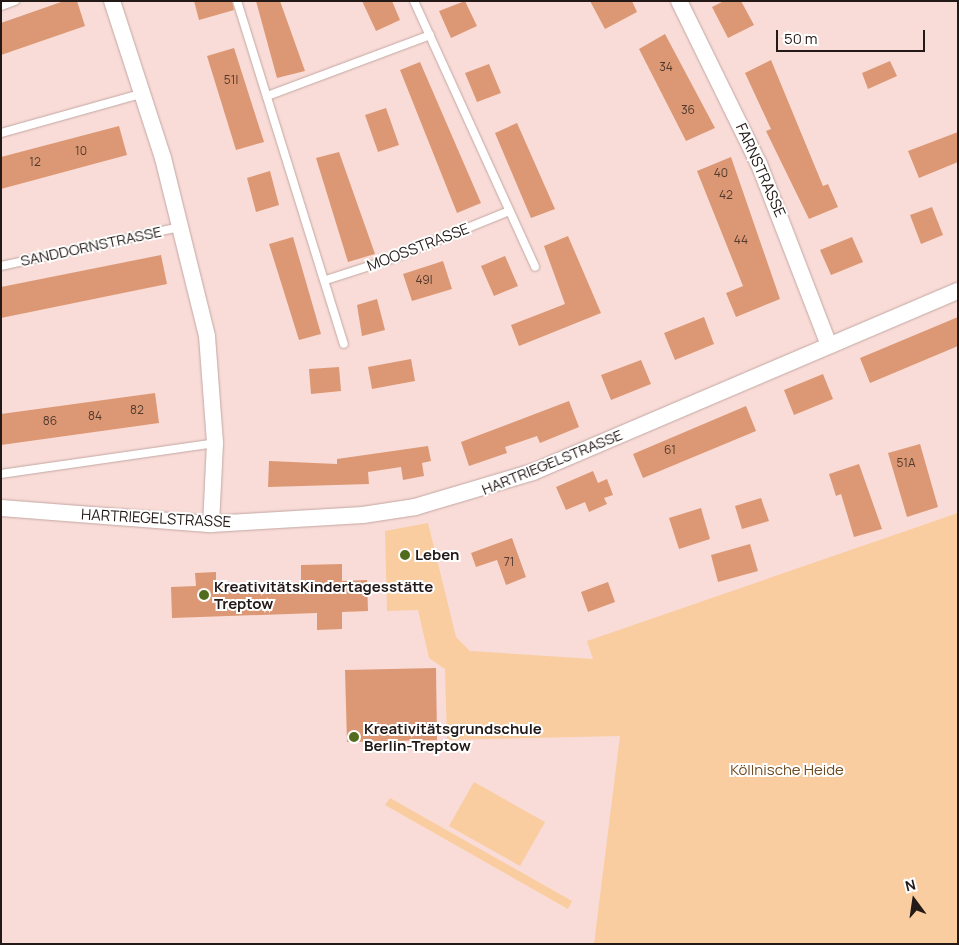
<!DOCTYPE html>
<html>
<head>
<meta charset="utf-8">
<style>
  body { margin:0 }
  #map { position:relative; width:959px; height:945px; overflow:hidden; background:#f9dcd7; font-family:Manrope,sans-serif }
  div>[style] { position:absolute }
  .green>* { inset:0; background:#f9cd9f }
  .building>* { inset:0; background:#dc9874 }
  .roads { filter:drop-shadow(0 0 1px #c3a7a3) drop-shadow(0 0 1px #c3a7a3) }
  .lane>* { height:8px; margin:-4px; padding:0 4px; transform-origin:4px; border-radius:4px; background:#fff }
  .street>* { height:16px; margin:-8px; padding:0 8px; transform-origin:8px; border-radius:8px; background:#fff }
  .dots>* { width:14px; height:14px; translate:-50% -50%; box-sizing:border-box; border:2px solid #fff; border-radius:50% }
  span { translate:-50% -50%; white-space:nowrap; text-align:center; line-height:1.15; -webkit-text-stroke:4px #fff; paint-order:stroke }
  .number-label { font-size:12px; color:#51392e }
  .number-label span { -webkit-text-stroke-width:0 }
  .street-label { font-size:15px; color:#231917 }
  .poi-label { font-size:15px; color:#231917; font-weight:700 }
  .left { translate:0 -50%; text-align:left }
  .park-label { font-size:15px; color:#6e4a20 }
  .frame { position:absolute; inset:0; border:2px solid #231917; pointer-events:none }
  .north { position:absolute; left:889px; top:875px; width:50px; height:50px; -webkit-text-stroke:4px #fff; paint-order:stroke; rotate:346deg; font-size:14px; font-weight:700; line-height:20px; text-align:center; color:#231917 }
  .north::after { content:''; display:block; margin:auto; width:18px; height:22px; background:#231917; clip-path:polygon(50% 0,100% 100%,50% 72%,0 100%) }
  .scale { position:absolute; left:776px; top:30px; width:149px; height:22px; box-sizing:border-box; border:2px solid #231917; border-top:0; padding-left:6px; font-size:15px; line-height:18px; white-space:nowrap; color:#231917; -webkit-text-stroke:4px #fff; paint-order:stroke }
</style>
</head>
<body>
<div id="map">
  <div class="green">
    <div style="clip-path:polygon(958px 513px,958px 944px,594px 944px,620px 736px,447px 740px,445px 669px,429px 658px,418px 610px,387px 611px,385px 531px,428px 523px,456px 637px,470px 651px,593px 659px,587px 641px)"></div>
    <div style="clip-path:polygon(474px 782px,545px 822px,520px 866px,449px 826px)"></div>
    <div style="clip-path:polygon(390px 798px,572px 901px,568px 909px,385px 805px)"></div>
  </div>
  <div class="building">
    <div style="clip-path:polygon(64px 1px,77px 1px,85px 26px,1px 55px,1px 23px)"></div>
    <div style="clip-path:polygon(194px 1px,232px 1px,234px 10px,199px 20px)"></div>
    <div style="clip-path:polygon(256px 1px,280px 1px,305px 71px,277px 78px)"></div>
    <div style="clip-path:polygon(362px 1px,392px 1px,400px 20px,376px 31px)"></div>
    <div style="clip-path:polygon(465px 1px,477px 26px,451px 38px,439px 11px)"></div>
    <div style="clip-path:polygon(590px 1px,632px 1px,637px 12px,605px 29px)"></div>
    <div style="clip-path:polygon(724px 1px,741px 1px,754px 25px,728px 38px,712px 7px)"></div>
    <div style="clip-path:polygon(665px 34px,715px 128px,686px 141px,639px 49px)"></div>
    <div style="clip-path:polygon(234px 48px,264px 142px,236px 150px,207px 56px)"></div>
    <div style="clip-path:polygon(771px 60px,823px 186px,828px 184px,838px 207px,809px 219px,766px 131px,771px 129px,745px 73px)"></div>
    <div style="clip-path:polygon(890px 61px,897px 76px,868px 89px,862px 73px)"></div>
    <div style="clip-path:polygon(420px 62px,481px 203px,457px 213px,400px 70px)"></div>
    <div style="clip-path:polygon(489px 64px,501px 93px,477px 102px,465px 73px)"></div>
    <div style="clip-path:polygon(386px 108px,399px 145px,378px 152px,365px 115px)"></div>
    <div style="clip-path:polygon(517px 123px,555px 209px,531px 218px,495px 133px)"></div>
    <div style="clip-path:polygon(119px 126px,127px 155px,1px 189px,1px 157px)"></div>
    <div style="clip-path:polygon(958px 132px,958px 162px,919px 178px,908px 151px)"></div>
    <div style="clip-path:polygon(339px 152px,375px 254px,348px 262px,316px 158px)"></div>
    <div style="clip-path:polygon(731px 157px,780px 299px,736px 317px,726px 293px,743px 286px,697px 171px)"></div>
    <div style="clip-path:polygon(270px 171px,279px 205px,256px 212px,247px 178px)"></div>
    <div style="clip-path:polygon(932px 207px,943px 235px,921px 244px,910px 215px)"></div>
    <div style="clip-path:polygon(568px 236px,601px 313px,519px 346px,511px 325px,565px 304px,544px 246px)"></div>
    <div style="clip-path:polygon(293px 237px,321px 334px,299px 340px,269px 244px)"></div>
    <div style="clip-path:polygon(852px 237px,863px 262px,831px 275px,820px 250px)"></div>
    <div style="clip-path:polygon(161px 255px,167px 284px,1px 318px,1px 287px)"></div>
    <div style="clip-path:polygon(505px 256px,518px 286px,494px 296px,481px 266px)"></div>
    <div style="clip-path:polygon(443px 261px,452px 289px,412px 301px,403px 274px)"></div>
    <div style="clip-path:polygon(377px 299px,385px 330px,362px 336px,357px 305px)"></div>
    <div style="clip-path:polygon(704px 317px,714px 344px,675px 360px,664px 333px)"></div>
    <div style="clip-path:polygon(958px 317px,958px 346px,870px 383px,860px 358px)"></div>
    <div style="clip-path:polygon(411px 359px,415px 381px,372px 389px,368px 367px)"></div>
    <div style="clip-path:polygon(641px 360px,651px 384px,611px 400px,601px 375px)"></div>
    <div style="clip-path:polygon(339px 367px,341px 391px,311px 394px,309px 369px)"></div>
    <div style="clip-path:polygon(823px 374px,833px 399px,794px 415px,784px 390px)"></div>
    <div style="clip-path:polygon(155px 393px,159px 423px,1px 445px,1px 414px)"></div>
    <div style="clip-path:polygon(569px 401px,579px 427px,540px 443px,537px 436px,505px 447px,507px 453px,469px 466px,461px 442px)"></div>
    <div style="clip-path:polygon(746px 406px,756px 431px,643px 478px,633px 454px)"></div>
    <div style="clip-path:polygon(920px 444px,938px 507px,907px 517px,888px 453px)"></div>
    <div style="clip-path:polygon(428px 446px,431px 461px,422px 463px,424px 476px,403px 480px,401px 467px,368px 472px,369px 484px,268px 487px,269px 461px,337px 464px,337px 459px)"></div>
    <div style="clip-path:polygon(859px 464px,882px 529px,854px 537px,841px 494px,836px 496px,829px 474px)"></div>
    <div style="clip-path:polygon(593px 471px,598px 483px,607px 479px,613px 495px,604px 498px,607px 504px,589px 512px,585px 502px,566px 510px,556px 487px)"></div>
    <div style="clip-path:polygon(761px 498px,769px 521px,742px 529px,735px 506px)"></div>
    <div style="clip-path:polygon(701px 508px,710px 539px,679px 549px,669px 518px)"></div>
    <div style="clip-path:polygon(512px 538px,526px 577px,506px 585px,497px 560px,476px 567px,471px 553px)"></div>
    <div style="clip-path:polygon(750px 544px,758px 571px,718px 582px,711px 555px)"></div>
    <div style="clip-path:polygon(342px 564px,342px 581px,367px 580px,368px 611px,342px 612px,342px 629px,317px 630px,317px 613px,172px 618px,171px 587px,196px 586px,195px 573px,216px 572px,216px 586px,301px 582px,301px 565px)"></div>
    <div style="clip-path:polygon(608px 582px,615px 602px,588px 612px,581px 592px)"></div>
    <div style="clip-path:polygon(436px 668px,437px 740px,347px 742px,345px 670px)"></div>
  </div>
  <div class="roads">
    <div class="lane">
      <div style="left:237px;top:1px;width:359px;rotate:72.7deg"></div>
      <div style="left:414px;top:1px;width:292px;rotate:65.5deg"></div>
      <div style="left:1px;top:6px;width:15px;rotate:-20deg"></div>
      <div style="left:267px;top:96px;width:174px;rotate:-20.5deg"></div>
      <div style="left:1px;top:133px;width:145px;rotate:-15.6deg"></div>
      <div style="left:1px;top:266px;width:183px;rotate:-12.3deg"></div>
      <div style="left:326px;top:280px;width:68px;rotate:-17.9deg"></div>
      <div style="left:391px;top:259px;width:127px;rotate:-22.1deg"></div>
      <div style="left:1px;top:474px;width:216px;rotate:-8.2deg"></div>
    </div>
    <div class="street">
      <div style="left:112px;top:1px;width:165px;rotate:72deg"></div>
      <div style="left:163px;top:158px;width:183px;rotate:76.1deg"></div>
      <div style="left:207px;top:336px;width:107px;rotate:85.7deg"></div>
      <div style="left:215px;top:443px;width:81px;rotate:92.8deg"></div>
      <div style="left:679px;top:1px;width:182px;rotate:63.9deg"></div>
      <div style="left:759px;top:164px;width:194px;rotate:68.9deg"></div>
      <div style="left:1px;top:508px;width:211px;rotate:4.4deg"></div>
      <div style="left:211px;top:524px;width:152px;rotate:-3.4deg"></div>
      <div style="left:363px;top:515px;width:53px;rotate:-8.7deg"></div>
      <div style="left:415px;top:507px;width:123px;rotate:-16.5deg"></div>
      <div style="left:533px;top:472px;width:462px;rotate:-23.1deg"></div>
    </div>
  </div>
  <div class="dots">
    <div style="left:405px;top:555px;background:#536b1c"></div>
    <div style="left:204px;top:595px;background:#536b1c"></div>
    <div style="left:354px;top:737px;background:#536b1c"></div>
  </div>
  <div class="number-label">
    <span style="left:666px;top:67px">34</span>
    <span style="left:231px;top:80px">51I</span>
    <span style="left:688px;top:110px">36</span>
    <span style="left:81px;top:151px">10</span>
    <span style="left:35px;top:162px">12</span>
    <span style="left:721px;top:173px">40</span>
    <span style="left:726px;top:195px">42</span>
    <span style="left:741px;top:240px">44</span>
    <span style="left:424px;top:280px">49I</span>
    <span style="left:137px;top:410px">82</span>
    <span style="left:95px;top:416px">84</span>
    <span style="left:50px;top:421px">86</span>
    <span style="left:670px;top:450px">61</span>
    <span style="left:906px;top:463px">51A</span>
    <span style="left:509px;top:562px">71</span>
  </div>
  <div class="street-label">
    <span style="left:761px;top:170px;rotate:66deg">FARNSTRASSE</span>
    <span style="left:91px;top:246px;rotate:-12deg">SANDDORNSTRASSE</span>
    <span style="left:418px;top:247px;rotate:-21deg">MOOSSTRASSE</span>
    <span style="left:552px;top:462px;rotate:-22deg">HARTRIEGELSTRASSE</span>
    <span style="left:156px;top:518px;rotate:3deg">HARTRIEGELSTRASSE</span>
  </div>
  <div class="poi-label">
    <span class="left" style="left:415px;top:555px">Leben</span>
    <span class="left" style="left:214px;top:595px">KreativitätsKindertagesstätte<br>Treptow</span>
    <span class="left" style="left:364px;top:737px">Kreativitätsgrundschule<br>Berlin-Treptow</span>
  </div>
  <div class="park-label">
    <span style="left:787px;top:770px">Köllnische Heide</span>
  </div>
  <div class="frame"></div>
  <div class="north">N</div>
  <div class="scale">50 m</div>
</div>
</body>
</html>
